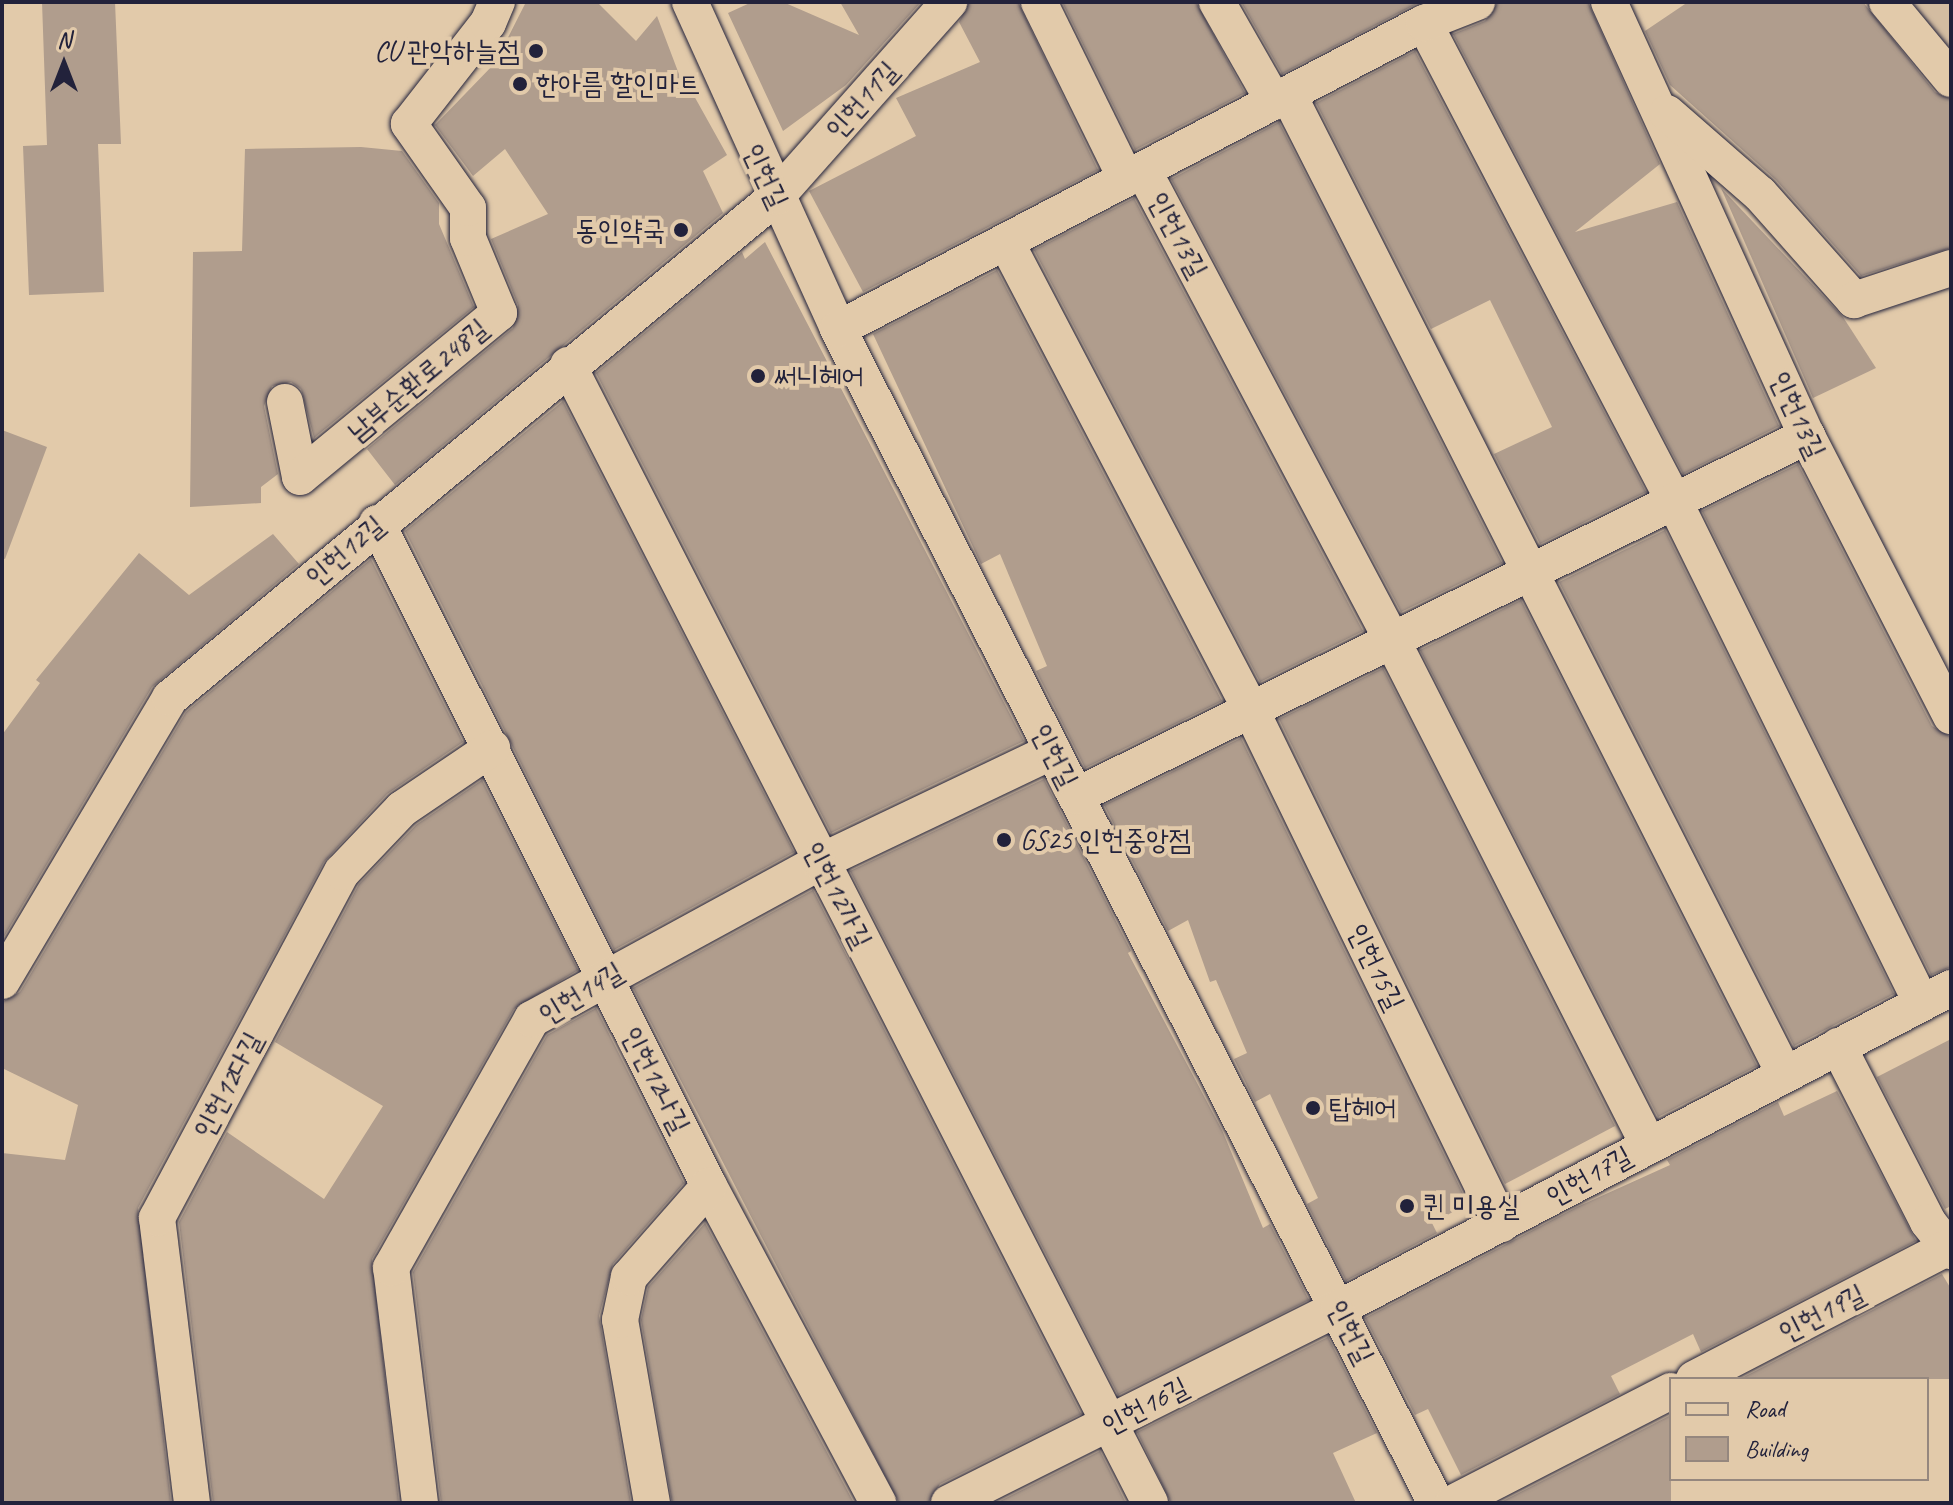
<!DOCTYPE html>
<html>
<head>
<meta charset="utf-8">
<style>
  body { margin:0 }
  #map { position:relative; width:1953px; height:1505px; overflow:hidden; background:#e2caaa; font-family:Caveat,"Poor Story",sans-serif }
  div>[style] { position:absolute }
  .built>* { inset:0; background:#d3bca1 }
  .building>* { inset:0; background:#b09d8d }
  .roads { filter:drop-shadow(0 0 2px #22223b) drop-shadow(0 0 2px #22223b) }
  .minor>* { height:36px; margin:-18px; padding:0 18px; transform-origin:18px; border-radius:18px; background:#e2caaa }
  .dots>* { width:22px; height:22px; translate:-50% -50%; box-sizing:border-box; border:4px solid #e2caaa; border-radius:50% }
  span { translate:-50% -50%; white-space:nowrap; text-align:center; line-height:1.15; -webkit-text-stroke:8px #e2caaa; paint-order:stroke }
  .poi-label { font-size:28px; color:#22223b }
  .right { translate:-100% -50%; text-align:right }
  .left { translate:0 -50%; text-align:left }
  .street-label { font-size:28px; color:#22223b }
  .frame { position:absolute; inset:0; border:4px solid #22223b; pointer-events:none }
  .legend { position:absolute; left:1669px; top:1377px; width:260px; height:104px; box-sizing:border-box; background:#e2caaa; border:2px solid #95877e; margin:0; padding:10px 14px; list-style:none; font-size:24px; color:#22223b }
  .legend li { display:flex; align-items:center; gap:16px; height:40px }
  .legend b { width:40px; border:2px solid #95877e }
  .north { position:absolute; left:24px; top:24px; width:80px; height:80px; -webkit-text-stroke:6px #e2caaa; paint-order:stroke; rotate:0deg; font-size:22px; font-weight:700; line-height:32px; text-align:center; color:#22223b }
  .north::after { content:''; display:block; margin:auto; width:28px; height:36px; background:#22223b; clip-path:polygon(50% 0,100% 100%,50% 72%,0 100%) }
</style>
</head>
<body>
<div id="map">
  <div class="built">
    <div style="clip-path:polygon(1903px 2px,1951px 2px,1951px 58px)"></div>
  </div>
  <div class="building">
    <div style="clip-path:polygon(42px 2px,115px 2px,121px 144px,98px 144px,104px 292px,29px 295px,23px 146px,47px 145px)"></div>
    <div style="clip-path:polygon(526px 2px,597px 2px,636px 41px,657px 16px,688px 98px,693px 94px,727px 155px,703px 171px,723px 213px,395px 485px,367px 449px,513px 328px,518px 305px,491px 239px,548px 214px,505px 149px,473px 176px,435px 125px,495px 63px)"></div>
    <div style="clip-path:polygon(752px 2px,783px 2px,859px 35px,840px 2px,921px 2px,846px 85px,783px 131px,728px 13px)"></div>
    <div style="clip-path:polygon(969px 2px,1018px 2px,1098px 170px,863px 292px,809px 191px,916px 136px,896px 98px,980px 62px,959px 22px)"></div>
    <div style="clip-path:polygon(1062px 2px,1196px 2px,1245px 93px,1135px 150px)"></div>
    <div style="clip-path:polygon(1241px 2px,1420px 2px,1282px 74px)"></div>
    <div style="clip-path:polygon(1498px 2px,1588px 2px,1660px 164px,1575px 232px,1677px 202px,1779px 426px,1683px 474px,1453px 34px,1485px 21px)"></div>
    <div style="clip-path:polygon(1688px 2px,1863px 2px,1935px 92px,1951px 99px,1951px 248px,1861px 276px,1776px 180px,1670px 85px,1645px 31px)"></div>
    <div style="clip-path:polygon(1415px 51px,1646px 492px,1540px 544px,1494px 454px,1552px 427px,1490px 300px,1431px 329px,1316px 103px)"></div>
    <div style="clip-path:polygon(1279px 122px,1502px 563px,1401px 612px,1171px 179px)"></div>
    <div style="clip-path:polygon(361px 147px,402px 151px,439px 203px,439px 224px,474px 307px,314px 438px,301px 389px,291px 382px,272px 386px,264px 406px,278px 474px,261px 487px,261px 503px,190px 507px,193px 252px,242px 251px,245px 149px)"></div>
    <div style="clip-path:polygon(1721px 188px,1843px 317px,1876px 368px,1813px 398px)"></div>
    <div style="clip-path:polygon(1134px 198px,1363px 631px,1260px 682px,1034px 250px)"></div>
    <div style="clip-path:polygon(765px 242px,1024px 741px,831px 833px,596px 373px,742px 252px,745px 259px)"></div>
    <div style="clip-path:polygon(997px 270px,1222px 701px,1085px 768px,1036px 671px,1047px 666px,1000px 554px,981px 564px,873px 334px)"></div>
    <div style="clip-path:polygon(563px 401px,794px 852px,614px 950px,405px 531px)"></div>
    <div style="clip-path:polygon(2px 430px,47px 447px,5px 559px,2px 558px)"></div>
    <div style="clip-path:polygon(1798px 464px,1932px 726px,1951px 737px,1951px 967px,1931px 975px,1702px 511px)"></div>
    <div style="clip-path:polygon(1665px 530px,1894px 994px,1794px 1046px,1559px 582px)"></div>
    <div style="clip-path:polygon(273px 534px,299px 564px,152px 687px,2px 940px,2px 735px,40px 683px,36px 680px,139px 553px,189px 595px)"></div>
    <div style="clip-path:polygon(371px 559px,463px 742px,387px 794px,324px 862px,138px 1208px,171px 1503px,2px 1503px,2px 1153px,65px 1160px,78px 1105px,2px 1068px,2px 1002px,20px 992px,186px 712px)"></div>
    <div style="clip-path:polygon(1521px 600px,1757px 1066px,1658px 1117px,1420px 650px)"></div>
    <div style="clip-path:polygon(1383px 668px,1615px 1126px,1505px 1184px,1279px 719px)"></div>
    <div style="clip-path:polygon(1241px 738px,1468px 1204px,1432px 1223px,1437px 1233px,1346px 1281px,1307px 1204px,1318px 1198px,1270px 1094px,1255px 1102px,1234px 1059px,1247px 1053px,1216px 980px,1210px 982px,1188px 920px,1168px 931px,1104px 805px)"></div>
    <div style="clip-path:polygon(1044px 779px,1131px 951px,1128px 953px,1222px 1130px,1263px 1228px,1270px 1224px,1309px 1300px,1118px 1395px,850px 871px)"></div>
    <div style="clip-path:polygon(482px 780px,578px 970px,514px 1009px,372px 1259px,399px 1503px,213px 1503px,179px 1222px,227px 1132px,324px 1199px,383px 1106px,275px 1042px,359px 884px,416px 825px)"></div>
    <div style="clip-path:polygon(813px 890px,1081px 1414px,940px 1484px,928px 1503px,899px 1503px,633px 988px)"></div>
    <div style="clip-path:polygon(596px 1008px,684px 1183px,613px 1264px,599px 1316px,631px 1503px,441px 1503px,413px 1272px,547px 1035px)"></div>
    <div style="clip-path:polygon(1951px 1039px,1951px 1206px,1945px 1209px,1877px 1077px)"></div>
    <div style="clip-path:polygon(1837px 1091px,1916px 1241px,1701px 1352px,1693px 1334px,1611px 1376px,1620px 1394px,1461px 1475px,1428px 1409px,1415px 1415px,1365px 1318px,1577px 1207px,1670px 1165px,1667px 1160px,1778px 1102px,1784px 1116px)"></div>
    <div style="clip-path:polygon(705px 1223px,854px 1503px,672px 1503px,641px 1320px,648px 1287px)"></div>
    <div style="clip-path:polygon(1942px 1274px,1951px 1289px,1951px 1379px,1740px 1379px)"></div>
    <div style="clip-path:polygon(1328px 1337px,1377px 1433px,1333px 1453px,1356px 1503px,1171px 1503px,1137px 1432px)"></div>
    <div style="clip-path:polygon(1671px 1415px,1671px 1503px,1499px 1503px)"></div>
    <div style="clip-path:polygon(1100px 1451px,1126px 1503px,996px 1503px)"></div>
  </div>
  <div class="roads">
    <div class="minor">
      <div style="left:690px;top:2px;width:359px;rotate:65.6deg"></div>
      <div style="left:838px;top:329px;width:1318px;rotate:63.01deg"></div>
      <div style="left:1039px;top:2px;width:197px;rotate:63.8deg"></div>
      <div style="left:1217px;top:2px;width:115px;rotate:60.3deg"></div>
      <div style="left:1609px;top:2px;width:477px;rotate:65.5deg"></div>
      <div style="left:1807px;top:436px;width:315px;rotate:62.8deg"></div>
      <div style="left:1887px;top:2px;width:100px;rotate:50.3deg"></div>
      <div style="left:1424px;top:23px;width:539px;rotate:62.39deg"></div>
      <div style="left:1674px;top:501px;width:559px;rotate:63.76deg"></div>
      <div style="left:1288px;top:94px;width:1097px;rotate:63.13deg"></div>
      <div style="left:1667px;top:113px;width:123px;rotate:41.1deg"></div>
      <div style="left:1760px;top:194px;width:142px;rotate:48.4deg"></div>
      <div style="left:1854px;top:300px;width:102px;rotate:-18.3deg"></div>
      <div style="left:1143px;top:170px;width:532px;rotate:62.09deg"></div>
      <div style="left:1392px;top:640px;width:565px;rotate:63.07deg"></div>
      <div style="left:1006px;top:242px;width:528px;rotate:62.37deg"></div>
      <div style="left:1251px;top:710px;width:572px;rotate:64.06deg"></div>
      <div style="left:838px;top:329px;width:661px;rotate:-27.57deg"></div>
      <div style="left:1424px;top:23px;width:57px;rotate:-21.6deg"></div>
      <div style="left:568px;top:365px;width:1278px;rotate:62.91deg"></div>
      <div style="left:285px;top:402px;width:76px;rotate:78.7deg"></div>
      <div style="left:300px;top:477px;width:258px;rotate:-39.5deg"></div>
      <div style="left:499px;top:313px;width:81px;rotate:-112.5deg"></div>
      <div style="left:468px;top:238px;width:30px;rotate:-90deg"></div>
      <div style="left:468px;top:208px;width:103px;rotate:-125.1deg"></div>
      <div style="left:409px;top:124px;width:128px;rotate:-52deg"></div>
      <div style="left:488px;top:23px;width:23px;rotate:-67deg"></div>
      <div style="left:377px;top:523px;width:741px;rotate:63.4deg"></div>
      <div style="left:709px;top:1186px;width:359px;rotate:61.9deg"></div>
      <div style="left:1076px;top:796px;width:815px;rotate:-26.22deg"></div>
      <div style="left:2px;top:981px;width:329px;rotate:-59.3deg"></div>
      <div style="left:170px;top:698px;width:786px;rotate:-39.58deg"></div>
      <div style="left:776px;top:197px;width:261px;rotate:-48.4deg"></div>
      <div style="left:1838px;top:1046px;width:198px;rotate:62.9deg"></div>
      <div style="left:1928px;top:1222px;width:37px;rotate:52deg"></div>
      <div style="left:1694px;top:1379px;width:289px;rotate:-27.4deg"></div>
      <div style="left:192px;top:1503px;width:287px;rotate:-97deg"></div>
      <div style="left:157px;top:1218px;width:392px;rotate:-61.9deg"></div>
      <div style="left:342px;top:872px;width:87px;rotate:-46.4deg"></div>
      <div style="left:402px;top:809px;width:109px;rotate:-34.1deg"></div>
      <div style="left:420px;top:1503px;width:237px;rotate:-97deg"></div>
      <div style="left:391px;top:1268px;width:286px;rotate:-60.5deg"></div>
      <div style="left:532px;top:1019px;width:328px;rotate:-28.6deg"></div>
      <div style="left:820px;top:862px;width:258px;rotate:-25.5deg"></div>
      <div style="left:652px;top:1503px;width:186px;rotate:-99.9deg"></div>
      <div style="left:620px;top:1320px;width:44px;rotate:-78.2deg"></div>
      <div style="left:629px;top:1277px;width:121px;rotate:-48.7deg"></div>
      <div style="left:949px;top:1503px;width:436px;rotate:-26.6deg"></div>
      <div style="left:1339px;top:1308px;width:691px;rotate:-27.6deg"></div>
      <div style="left:1453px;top:1503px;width:245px;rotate:-27.2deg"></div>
    </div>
  </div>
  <div class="dots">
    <div style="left:536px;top:51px;background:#22223b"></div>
    <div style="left:520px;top:84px;background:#22223b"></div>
    <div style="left:681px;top:230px;background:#22223b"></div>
    <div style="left:758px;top:376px;background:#22223b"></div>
    <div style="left:1004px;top:840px;background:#22223b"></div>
    <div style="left:1313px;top:1108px;background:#22223b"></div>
    <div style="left:1407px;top:1206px;background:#22223b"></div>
  </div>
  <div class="poi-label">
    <span class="right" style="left:520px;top:51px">CU 관악하늘점</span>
    <span class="left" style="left:536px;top:84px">한아름 할인마트</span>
    <span class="right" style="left:665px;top:230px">동인약국</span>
    <span class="left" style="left:774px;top:376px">써니헤어</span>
    <span class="left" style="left:1020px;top:840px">GS25 인헌중앙점</span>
    <span class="left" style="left:1329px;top:1108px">탑헤어</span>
    <span class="left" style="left:1423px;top:1206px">퀸 미용실</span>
  </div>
  <div class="street-label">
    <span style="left:862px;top:100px;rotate:-48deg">인헌11길</span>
    <span style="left:766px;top:176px;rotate:65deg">인헌길</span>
    <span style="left:1178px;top:235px;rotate:62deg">인헌13길</span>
    <span style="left:418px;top:380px;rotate:-40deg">남부순환로248길</span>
    <span style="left:1798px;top:415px;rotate:65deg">인헌13길</span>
    <span style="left:345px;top:551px;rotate:-40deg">인헌12길</span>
    <span style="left:1055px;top:756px;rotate:63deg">인헌길</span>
    <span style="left:838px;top:895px;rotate:63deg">인헌12가길</span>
    <span style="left:1376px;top:967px;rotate:64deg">인헌15길</span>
    <span style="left:581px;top:993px;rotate:-31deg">인헌14길</span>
    <span style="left:656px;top:1080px;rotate:63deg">인헌12나길</span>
    <span style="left:228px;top:1085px;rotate:-62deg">인헌12다길</span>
    <span style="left:1589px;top:1176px;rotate:-29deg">인헌17길</span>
    <span style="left:1822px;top:1313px;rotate:-27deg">인헌19길</span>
    <span style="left:1351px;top:1332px;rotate:63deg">인헌길</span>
    <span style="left:1145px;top:1406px;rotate:-27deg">인헌16길</span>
  </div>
  <div class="frame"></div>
  <ul class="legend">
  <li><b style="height:10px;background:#e2caaa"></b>Road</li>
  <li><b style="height:22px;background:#b09d8d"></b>Building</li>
  </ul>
  <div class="north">N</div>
</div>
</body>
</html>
